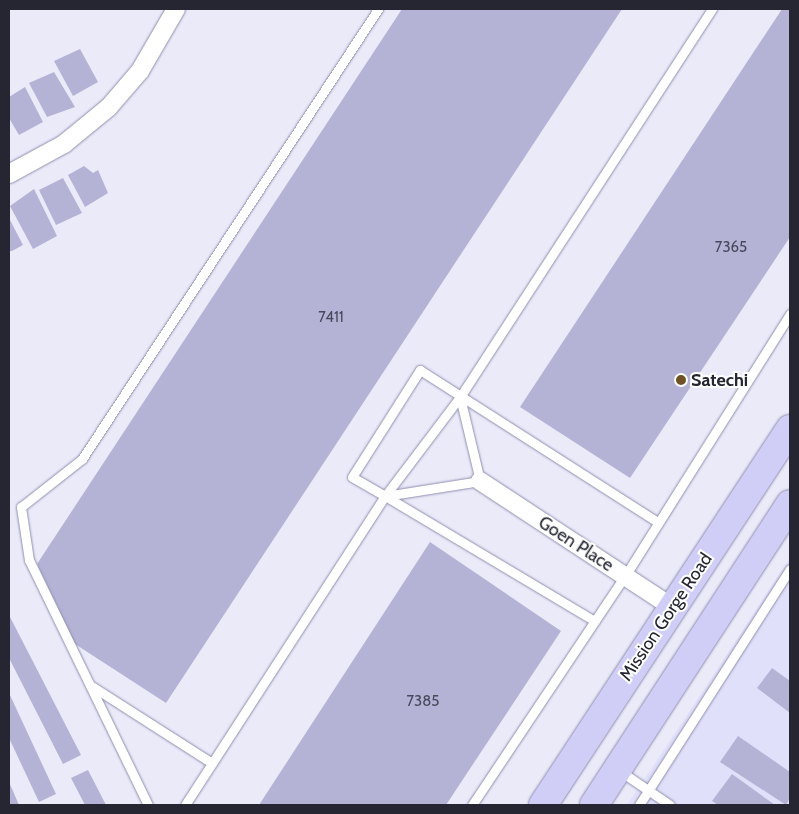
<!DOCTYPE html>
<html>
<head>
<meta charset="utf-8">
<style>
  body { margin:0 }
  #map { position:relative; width:799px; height:814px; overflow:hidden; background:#eaeaf9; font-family:Cabin,sans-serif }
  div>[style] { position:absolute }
  .built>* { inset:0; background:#e0e0fa }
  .building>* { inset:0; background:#b4b3d6 }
  .roads { filter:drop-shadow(0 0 1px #8f8eb0) drop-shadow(0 0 1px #8f8eb0) }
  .lane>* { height:9px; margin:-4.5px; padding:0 4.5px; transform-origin:4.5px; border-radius:4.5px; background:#fff }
  .street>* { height:18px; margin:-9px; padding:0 9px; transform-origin:9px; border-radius:9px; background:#fff }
  .primary>* { height:28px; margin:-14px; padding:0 14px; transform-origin:14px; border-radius:14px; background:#d0cef7 }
  .dots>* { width:14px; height:14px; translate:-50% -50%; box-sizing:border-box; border:2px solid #fff; border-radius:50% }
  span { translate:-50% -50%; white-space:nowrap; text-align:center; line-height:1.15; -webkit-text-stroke:4px #fff; paint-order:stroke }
  .number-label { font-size:15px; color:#4a495c }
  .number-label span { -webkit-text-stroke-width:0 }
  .poi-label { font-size:18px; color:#262633; font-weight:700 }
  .left { translate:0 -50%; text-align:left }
  .street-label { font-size:18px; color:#262633 }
  .frame { position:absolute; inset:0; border:10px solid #262633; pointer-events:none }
</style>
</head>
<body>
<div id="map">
  <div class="built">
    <div style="clip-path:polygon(790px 558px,790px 805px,627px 805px,709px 682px)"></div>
  </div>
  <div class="building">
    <div style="clip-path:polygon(402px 9px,622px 9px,166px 703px,75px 644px,37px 564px)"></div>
    <div style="clip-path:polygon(782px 9px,790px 9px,790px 237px,630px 478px,520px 407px)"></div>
    <div style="clip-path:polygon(80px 49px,98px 82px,73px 96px,54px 61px)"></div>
    <div style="clip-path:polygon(54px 72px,75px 107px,47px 117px,29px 83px)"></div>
    <div style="clip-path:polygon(25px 87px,43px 122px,19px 135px,9px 118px,9px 97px)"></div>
    <div style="clip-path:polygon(84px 166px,93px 173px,98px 170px,108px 193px,85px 207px,68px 175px)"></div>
    <div style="clip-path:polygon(63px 178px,82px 213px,56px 225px,39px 190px)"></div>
    <div style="clip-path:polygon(34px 189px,57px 236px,33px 249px,10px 206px)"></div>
    <div style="clip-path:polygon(9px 218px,23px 245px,12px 251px,9px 251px)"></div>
    <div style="clip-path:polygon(430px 542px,561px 631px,446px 805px,259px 805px)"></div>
    <div style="clip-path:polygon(9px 615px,81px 755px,63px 764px,9px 658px)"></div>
    <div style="clip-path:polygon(772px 668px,790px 681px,790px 713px,757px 688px)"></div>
    <div style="clip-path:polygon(9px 693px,56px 794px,39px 802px,9px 738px)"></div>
    <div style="clip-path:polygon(738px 736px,790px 772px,790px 798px,786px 805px,720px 762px)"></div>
    <div style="clip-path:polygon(88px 770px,106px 805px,85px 805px,71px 778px)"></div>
    <div style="clip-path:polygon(732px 774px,775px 805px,718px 805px,712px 801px)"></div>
    <div style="clip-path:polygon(9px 782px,19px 805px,9px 805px)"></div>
  </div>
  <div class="roads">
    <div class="lane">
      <div style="left:460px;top:397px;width:86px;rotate:76.6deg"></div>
      <div style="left:480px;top:481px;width:96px;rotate:171deg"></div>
      <div style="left:385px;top:496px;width:38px;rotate:-150deg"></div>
      <div style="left:352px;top:477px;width:127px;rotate:-57.6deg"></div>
      <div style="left:420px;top:370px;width:282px;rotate:32.6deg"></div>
      <div style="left:385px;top:496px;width:124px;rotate:-52.9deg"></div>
      <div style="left:460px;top:397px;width:463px;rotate:-57deg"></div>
      <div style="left:90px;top:685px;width:145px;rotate:32.6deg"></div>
      <div style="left:620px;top:771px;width:60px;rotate:34.2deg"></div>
      <div style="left:148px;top:805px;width:272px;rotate:-115.9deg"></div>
      <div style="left:29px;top:560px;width:54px;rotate:-98.6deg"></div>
      <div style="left:21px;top:507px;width:78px;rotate:-38.2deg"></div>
      <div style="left:82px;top:459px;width:539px;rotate:-56.66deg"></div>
      <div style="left:185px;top:805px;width:368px;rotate:-57.1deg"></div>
      <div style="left:385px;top:496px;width:244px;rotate:30.8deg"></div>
      <div style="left:472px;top:805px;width:275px;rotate:-56.3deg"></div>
      <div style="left:625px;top:576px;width:310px;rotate:-57.8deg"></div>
      <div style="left:639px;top:805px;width:280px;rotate:-57.4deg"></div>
    </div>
    <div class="street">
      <div style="left:9px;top:174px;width:63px;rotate:-28.6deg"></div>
      <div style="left:64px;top:144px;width:58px;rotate:-39.4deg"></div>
      <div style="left:109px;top:107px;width:48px;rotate:-49.3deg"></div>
      <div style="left:140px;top:71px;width:72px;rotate:-59.9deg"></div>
      <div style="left:480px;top:481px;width:230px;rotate:33.3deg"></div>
    </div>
    <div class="primary">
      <div style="left:543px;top:805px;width:450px;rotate:-56.7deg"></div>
      <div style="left:594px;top:805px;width:359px;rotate:-56.9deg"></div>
    </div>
  </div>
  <div class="dots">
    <div style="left:681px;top:380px;background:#6e5225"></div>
  </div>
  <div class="number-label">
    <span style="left:731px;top:248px">7365</span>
    <span style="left:331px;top:318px">7411</span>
    <span style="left:423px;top:702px">7385</span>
  </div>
  <div class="poi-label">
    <span class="left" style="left:691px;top:380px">Satechi</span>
  </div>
  <div class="street-label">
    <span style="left:576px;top:544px;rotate:33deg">Goen Place</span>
    <span style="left:666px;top:617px;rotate:-56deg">Mission Gorge Road</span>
  </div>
  <div class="frame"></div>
</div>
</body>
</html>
